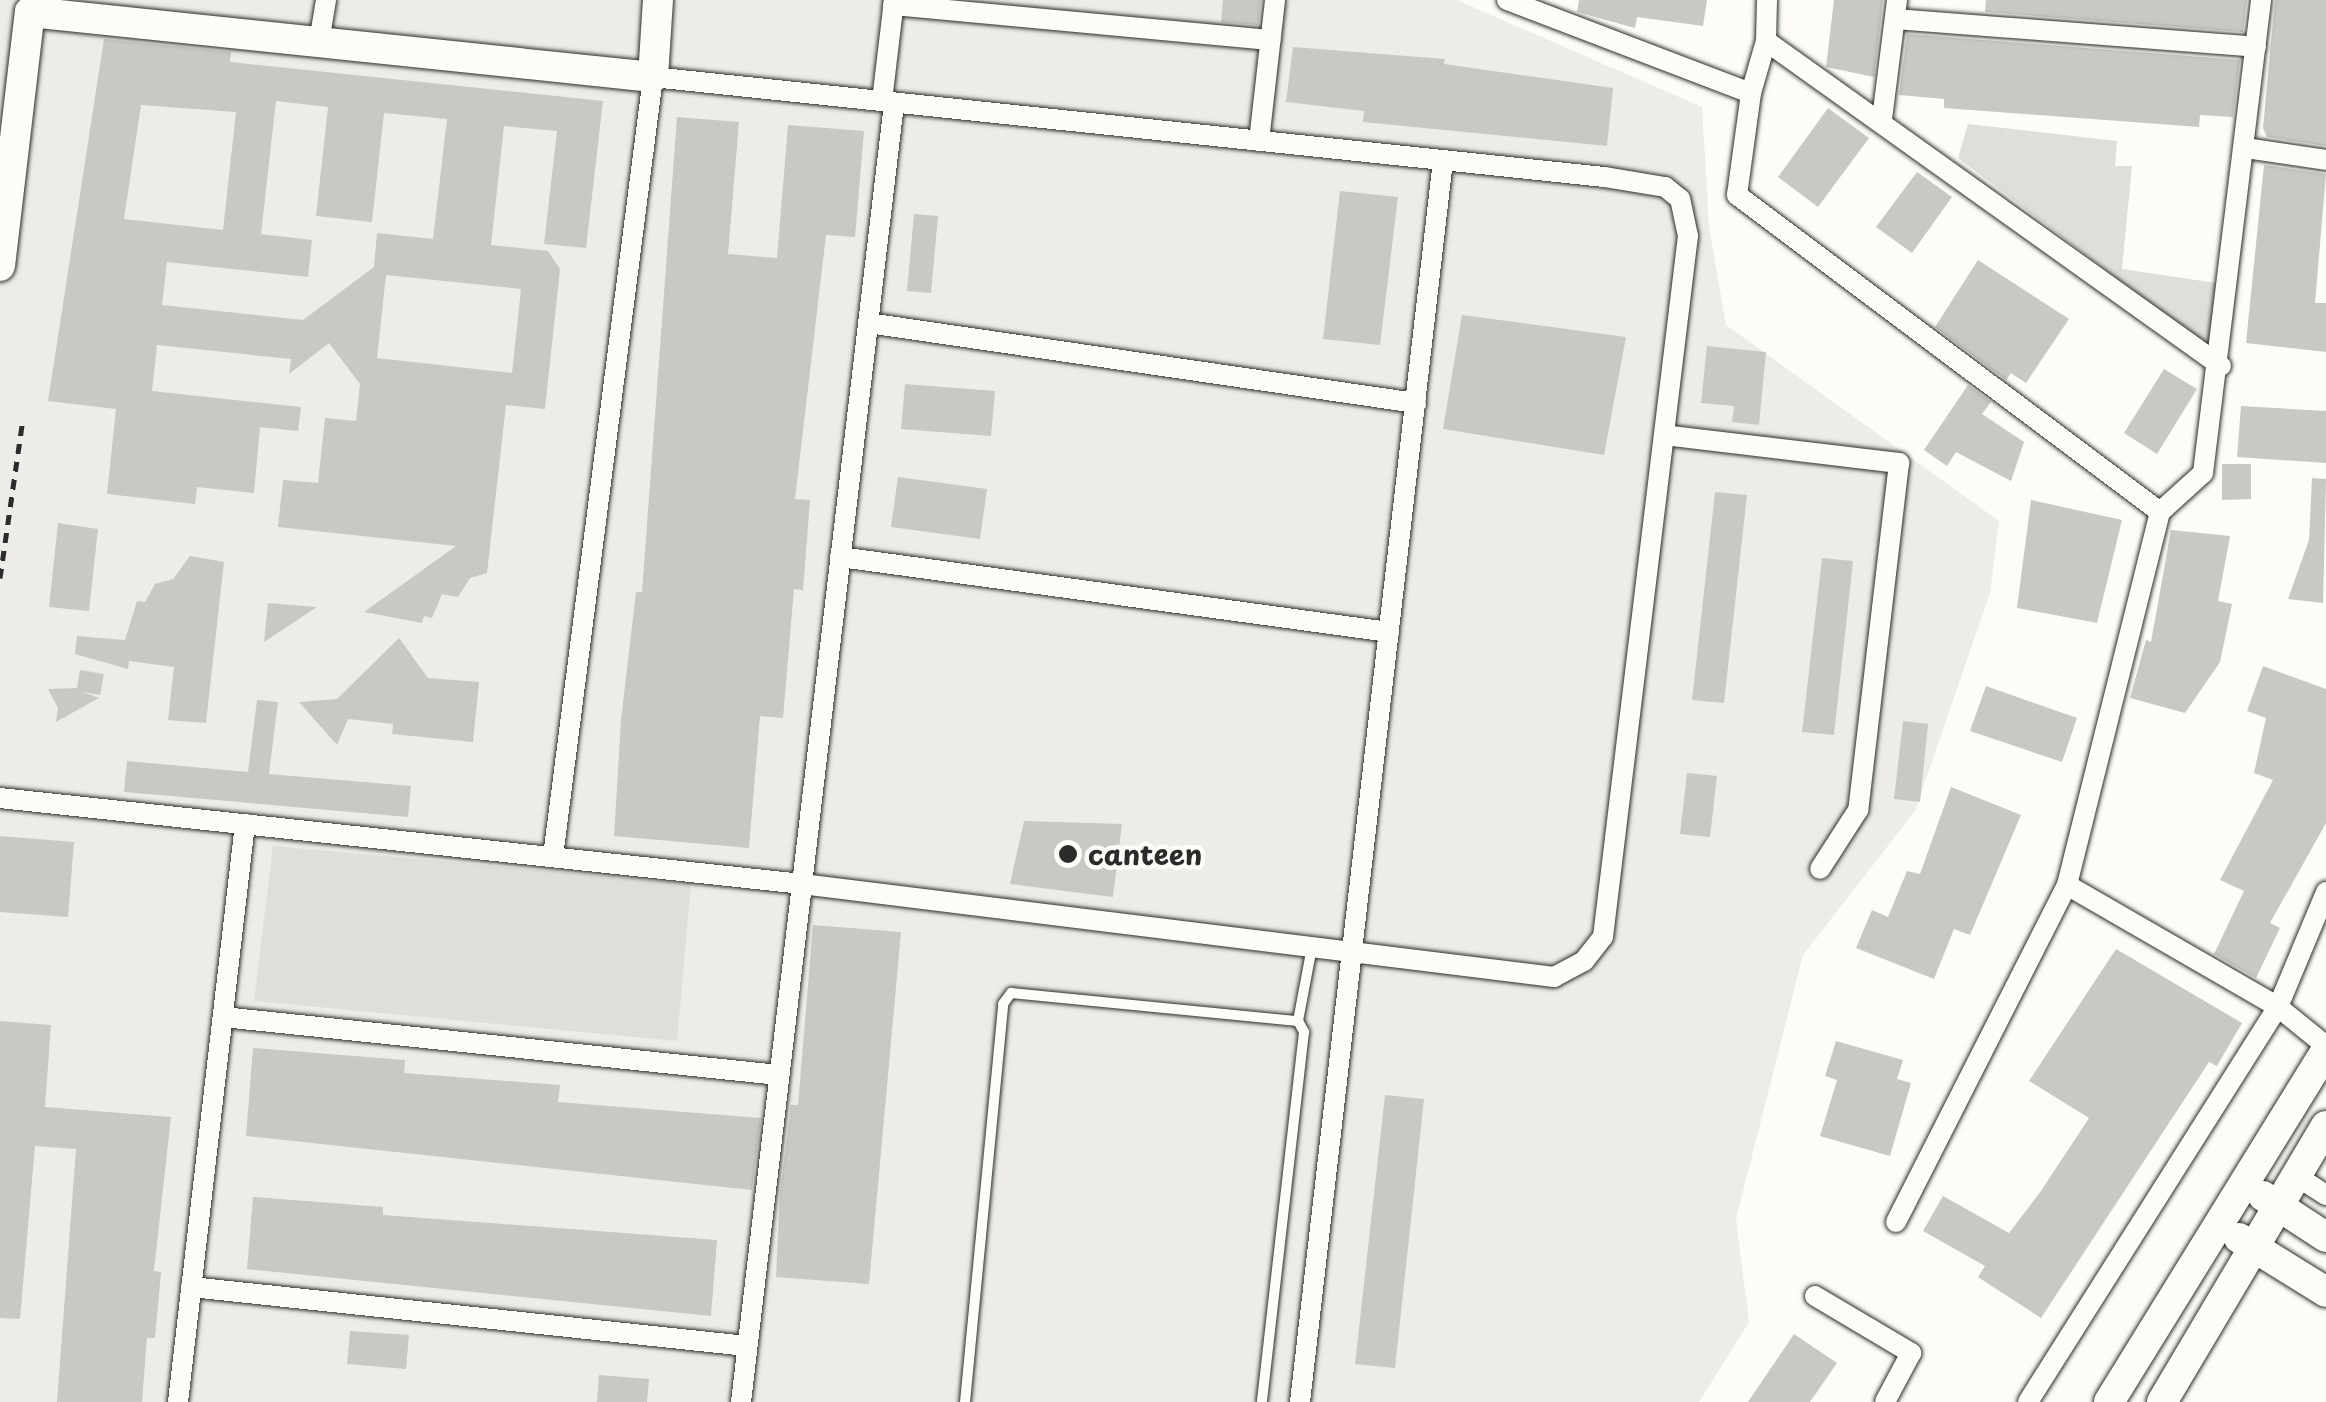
<!DOCTYPE html>
<html>
<head>
<meta charset="utf-8">
<style>
  body { margin:0 }
  #map { position:relative; width:2326px; height:1402px; overflow:hidden; background:#fdfcf7; font-family:"Playpen Sans",sans-serif }
  div>[style] { position:absolute }
  .built>* { inset:0; background:#edece8 }
  .green>* { inset:0; background:#dfdeda }
  .building>* { inset:0; background:#c9c8c4 }
  .path>* { height:5px; margin-top:-2.5px; transform-origin:0; background:repeating-linear-gradient(90deg,#2b2b2b 0 10px,transparent 0 18px) }
  .roads { filter:drop-shadow(0 0 2px #2b2b2b) drop-shadow(0 0 2px #2b2b2b) }
  .lane>* { height:10px; margin:-5px; padding:0 5px; transform-origin:5px; border-radius:5px; background:#fdfcf7 }
  .street>* { height:20px; margin:-10px; padding:0 10px; transform-origin:10px; border-radius:10px; background:#fdfcf7 }
  .secondary>* { height:30px; margin:-15px; padding:0 15px; transform-origin:15px; border-radius:15px; background:#fdfcf7 }
  .dots>* { width:28px; height:28px; translate:-50% -50%; box-sizing:border-box; border:5px solid #fdfcf7; border-radius:50% }
  span { translate:-50% -50%; white-space:nowrap; text-align:center; line-height:1.15; -webkit-text-stroke:9px #fdfcf7; paint-order:stroke }
  .poi-label { font-size:28px; color:#2b2b2b; font-weight:700 }
  .left { translate:0 -50%; text-align:left }
</style>
</head>
<body>
<div id="map">
  <div class="built">
    <div style="clip-path:polygon(0 0,1457px 0,1702px 107px,1709px 226px,1726px 325px,1999px 521px,1990px 593px,1915px 811px,1803px 955px,1736px 1219px,1749px 1322px,1699px 1402px,0 1402px)"></div>
  </div>
  <div class="green">
    <div style="clip-path:polygon(1968px 124px,2117px 141px,2115px 166px,2132px 166px,2122px 269px,2216px 283px,2212px 350px,1958px 158px)"></div>
    <div style="clip-path:polygon(273px 846px,691px 884px,677px 1041px,254px 1001px)"></div>
  </div>
  <div class="building">
    <div style="clip-path:polygon(1223px 0,1261px 0,1258px 25px,1221px 22px)"></div>
    <div style="clip-path:polygon(1579px 0,1707px 0,1703px 26px,1637px 17px,1635px 28px,1577px 12px)"></div>
    <div style="clip-path:polygon(1834px 0,1883px 0,1874px 77px,1826px 67px)"></div>
    <div style="clip-path:polygon(1986px 0,2247px 0,2243px 32px,1985px 12px)"></div>
    <div style="clip-path:polygon(2275px 0,2326px 0,2326px 146px,2267px 137px,2263px 128px)"></div>
    <div style="clip-path:polygon(1907px 34px,2240px 60px,2233px 117px,2200px 115px,2199px 127px,1944px 108px,1944px 99px,1899px 95px)"></div>
    <div style="clip-path:polygon(evenodd,104px 39px,231px 52px,230px 62px,603px 101px,586px 248px,544px 244px,557px 131px,504px 126px,491px 245px,548px 251px,560px 269px,545px 409px,506px 405px,487px 573px,470px 578px,458px 597px,442px 594px,432px 618px,424px 616px,422px 623px,364px 612px,456px 546px,278px 527px,283px 480px,318px 483px,325px 418px,356px 421px,360px 384px,329px 343px,289px 374px,291px 359px,157px 345px,152px 391px,301px 407px,298px 431px,260px 427px,254px 493px,197px 487px,195px 504px,107px 494px,116px 409px,48px 401px,104px 39px,276px 101px,328px 107px,316px 216px,372px 222px,384px 113px,447px 119px,433px 239px,377px 233px,374px 267px,303px 320px,162px 305px,167px 262px,308px 277px,312px 240px,261px 234px,276px 101px,104px 39px,141px 105px,236px 112px,223px 230px,124px 219px,141px 105px,104px 39px,386px 275px,521px 289px,512px 373px,377px 358px,386px 275px)"></div>
    <div style="clip-path:polygon(1293px 47px,1445px 59px,1444px 64px,1613px 88px,1607px 146px,1363px 122px,1364px 111px,1286px 102px)"></div>
    <div style="clip-path:polygon(1828px 108px,1869px 138px,1818px 207px,1778px 177px)"></div>
    <div style="clip-path:polygon(677px 117px,739px 122px,728px 254px,777px 258px,788px 125px,864px 131px,855px 237px,826px 235px,795px 499px,810px 500px,803px 590px,794px 589px,783px 718px,760px 716px,749px 848px,614px 836px,621px 720px,636px 592px,642px 592px)"></div>
    <div style="clip-path:polygon(2264px 165px,2326px 174px,2315px 303px,2326px 303px,2326px 352px,2246px 343px)"></div>
    <div style="clip-path:polygon(1917px 172px,1952px 197px,1912px 253px,1876px 227px)"></div>
    <div style="clip-path:polygon(1340px 191px,1398px 197px,1380px 345px,1323px 339px)"></div>
    <div style="clip-path:polygon(914px 214px,938px 216px,931px 293px,907px 291px)"></div>
    <div style="clip-path:polygon(1978px 260px,2069px 319px,2026px 383px,2011px 373px,2006px 380px,1935px 327px)"></div>
    <div style="clip-path:polygon(1462px 315px,1626px 337px,1604px 455px,1443px 429px)"></div>
    <div style="clip-path:polygon(1707px 346px,1766px 352px,1759px 425px,1732px 422px,1734px 406px,1701px 403px)"></div>
    <div style="clip-path:polygon(2164px 369px,2197px 389px,2157px 454px,2124px 433px)"></div>
    <div style="clip-path:polygon(905px 384px,995px 391px,991px 436px,901px 429px)"></div>
    <div style="clip-path:polygon(1968px 385px,1991px 402px,1982px 414px,2024px 442px,2011px 481px,1956px 452px,1947px 466px,1924px 450px)"></div>
    <div style="clip-path:polygon(2241px 406px,2326px 411px,2326px 463px,2237px 457px)"></div>
    <div style="clip-path:polygon(2222px 464px,2251px 464px,2251px 499px,2222px 500px)"></div>
    <div style="clip-path:polygon(898px 477px,987px 489px,980px 539px,891px 527px)"></div>
    <div style="clip-path:polygon(2312px 478px,2326px 479px,2323px 603px,2288px 599px,2309px 540px)"></div>
    <div style="clip-path:polygon(1715px 492px,1747px 495px,1724px 703px,1692px 700px)"></div>
    <div style="clip-path:polygon(2031px 500px,2122px 520px,2097px 623px,2017px 608px)"></div>
    <div style="clip-path:polygon(58px 523px,98px 529px,89px 611px,49px 607px)"></div>
    <div style="clip-path:polygon(2171px 530px,2230px 536px,2218px 601px,2232px 604px,2220px 662px,2185px 713px,2130px 698px,2146px 640px,2151px 642px)"></div>
    <div style="clip-path:polygon(190px 556px,224px 562px,206px 723px,168px 720px,174px 667px,129px 661px,128px 669px,75px 654px,77px 636px,125px 640px,137px 601px,145px 602px,155px 584px,173px 579px)"></div>
    <div style="clip-path:polygon(1822px 558px,1853px 561px,1834px 735px,1802px 732px)"></div>
    <div style="clip-path:polygon(268px 603px,317px 607px,264px 642px)"></div>
    <div style="clip-path:polygon(399px 638px,428px 678px,479px 682px,473px 742px,392px 734px,393px 724px,348px 719px,337px 745px,299px 702px,337px 699px)"></div>
    <div style="clip-path:polygon(2263px 666px,2326px 689px,2326px 823px,2270px 923px,2280px 928px,2256px 978px,2214px 954px,2244px 891px,2220px 880px,2273px 780px,2254px 773px,2266px 718px,2247px 711px)"></div>
    <div style="clip-path:polygon(80px 670px,104px 674px,100px 695px,83px 692px,99px 698px,56px 722px,58px 708px,48px 689px,77px 688px)"></div>
    <div style="clip-path:polygon(1986px 686px,2077px 718px,2062px 762px,1970px 731px)"></div>
    <div style="clip-path:polygon(257px 700px,278px 702px,269px 774px,411px 786px,408px 817px,124px 792px,127px 761px,248px 772px)"></div>
    <div style="clip-path:polygon(1903px 721px,1928px 724px,1920px 802px,1894px 799px)"></div>
    <div style="clip-path:polygon(1687px 773px,1717px 776px,1710px 837px,1680px 834px)"></div>
    <div style="clip-path:polygon(1951px 787px,2021px 815px,1970px 935px,1954px 929px,1934px 979px,1856px 948px,1872px 910px,1888px 917px,1907px 871px,1920px 874px)"></div>
    <div style="clip-path:polygon(1024px 821px,1122px 824px,1113px 897px,1010px 884px)"></div>
    <div style="clip-path:polygon(0 836px,74px 842px,68px 917px,0 912px)"></div>
    <div style="clip-path:polygon(813px 925px,901px 932px,869px 1284px,776px 1277px,780px 1192px,791px 1105px,798px 1105px)"></div>
    <div style="clip-path:polygon(2116px 949px,2242px 1023px,2217px 1066px,2209px 1062px,2041px 1318px,1978px 1277px,1985px 1266px,1923px 1231px,1943px 1196px,2009px 1233px,2041px 1191px,2089px 1118px,2029px 1081px)"></div>
    <div style="clip-path:polygon(0 1021px,51px 1025px,45px 1107px,171px 1117px,154px 1271px,161px 1272px,155px 1338px,147px 1338px,142px 1402px,57px 1402px,76px 1149px,35px 1146px,20px 1319px,0 1318px)"></div>
    <div style="clip-path:polygon(1836px 1041px,1903px 1060px,1897px 1079px,1911px 1083px,1890px 1156px,1820px 1136px,1837px 1080px,1825px 1076px)"></div>
    <div style="clip-path:polygon(253px 1048px,405px 1060px,404px 1073px,560px 1085px,558px 1102px,761px 1118px,752px 1190px,246px 1136px)"></div>
    <div style="clip-path:polygon(1385px 1095px,1424px 1099px,1395px 1368px,1355px 1364px)"></div>
    <div style="clip-path:polygon(253px 1197px,383px 1207px,383px 1215px,717px 1240px,711px 1316px,247px 1269px)"></div>
    <div style="clip-path:polygon(350px 1331px,409px 1335px,406px 1369px,347px 1364px)"></div>
    <div style="clip-path:polygon(1794px 1334px,1837px 1363px,1810px 1402px,1748px 1402px)"></div>
    <div style="clip-path:polygon(599px 1375px,649px 1379px,647px 1402px,597px 1402px)"></div>
  </div>
  <div class="path">
    <div style="left:0;top:578px;width:161px;rotate:-81.8deg"></div>
  </div>
  <div class="roads">
    <div class="lane">
      <div style="left:1298px;top:1021px;width:75px;rotate:-79.3deg"></div>
      <div style="left:965px;top:1402px;width:400px;rotate:-84.5deg"></div>
      <div style="left:1003px;top:1004px;width:14px;rotate:-54deg"></div>
      <div style="left:1011px;top:993px;width:288px;rotate:5.6deg"></div>
      <div style="left:1298px;top:1021px;width:13px;rotate:61deg"></div>
      <div style="left:1304px;top:1032px;width:372px;rotate:96.5deg"></div>
    </div>
    <div class="street">
      <div style="left:1507px;top:0;width:261px;rotate:20.9deg"></div>
      <div style="left:1767px;top:0;width:41px;rotate:91.4deg"></div>
      <div style="left:1766px;top:41px;width:54px;rotate:106.1deg"></div>
      <div style="left:1751px;top:93px;width:103px;rotate:97.8deg"></div>
      <div style="left:1737px;top:195px;width:529px;rotate:36.85deg"></div>
      <div style="left:893px;top:5px;width:379px;rotate:5.3deg"></div>
      <div style="left:1895px;top:19px;width:362px;rotate:4.4deg"></div>
      <div style="left:1766px;top:41px;width:559px;rotate:35.54deg"></div>
      <div style="left:319px;top:42px;width:43px;rotate:-80.5deg"></div>
      <div style="left:882px;top:101px;width:102px;rotate:-83.2deg"></div>
      <div style="left:1882px;top:119px;width:120px;rotate:-82.8deg"></div>
      <div style="left:1259px;top:141px;width:142px;rotate:-83.5deg"></div>
      <div style="left:2246px;top:148px;width:81px;rotate:8.5deg"></div>
      <div style="left:868px;top:323px;width:554px;rotate:8.31deg"></div>
      <div style="left:1664px;top:435px;width:237px;rotate:6.8deg"></div>
      <div style="left:1899px;top:463px;width:349px;rotate:96.7deg"></div>
      <div style="left:1858px;top:810px;width:70px;rotate:122.8deg"></div>
      <div style="left:840px;top:557px;width:554px;rotate:7.78deg"></div>
      <div style="left:0;top:798px;width:807px;rotate:6.12deg"></div>
      <div style="left:802px;top:884px;width:758px;rotate:7.05deg"></div>
      <div style="left:1554px;top:977px;width:34px;rotate:-28deg"></div>
      <div style="left:1584px;top:961px;width:31px;rotate:-52deg"></div>
      <div style="left:1603px;top:937px;width:706px;rotate:-83.09deg"></div>
      <div style="left:1688px;top:236px;width:38px;rotate:-102deg"></div>
      <div style="left:1680px;top:199px;width:19px;rotate:-141deg"></div>
      <div style="left:1665px;top:187px;width:62px;rotate:-170.7deg"></div>
      <div style="left:1604px;top:177px;width:956px;rotate:-174deg"></div>
      <div style="left:653px;top:77px;width:786px;rotate:97.31deg"></div>
      <div style="left:2067px;top:885px;width:244px;rotate:30deg"></div>
      <div style="left:2278px;top:1007px;width:62px;rotate:39.1deg"></div>
      <div style="left:223px;top:1017px;width:559px;rotate:5.96deg"></div>
      <div style="left:2298px;top:1177px;width:33px;rotate:33deg"></div>
      <div style="left:1896px;top:1222px;width:378px;rotate:-63.1deg"></div>
      <div style="left:2067px;top:885px;width:384px;rotate:-76deg"></div>
      <div style="left:2160px;top:512px;width:58px;rotate:-42.2deg"></div>
      <div style="left:2203px;top:473px;width:477px;rotate:-83deg"></div>
      <div style="left:191px;top:1287px;width:559px;rotate:6.06deg"></div>
      <div style="left:1815px;top:1296px;width:112px;rotate:30.7deg"></div>
      <div style="left:1911px;top:1353px;width:55px;rotate:118deg"></div>
      <div style="left:178px;top:1402px;width:582px;rotate:-83.39deg"></div>
      <div style="left:741px;top:1402px;width:1308px;rotate:-83.28deg"></div>
      <div style="left:1300px;top:1402px;width:1250px;rotate:-83.43deg"></div>
      <div style="left:2028px;top:1402px;width:467px;rotate:-57.7deg"></div>
      <div style="left:2278px;top:1007px;width:125px;rotate:-67.3deg"></div>
    </div>
    <div class="secondary">
      <div style="left:0;top:266px;width:256px;rotate:-83.3deg"></div>
      <div style="left:30px;top:12px;width:626px;rotate:5.96deg"></div>
      <div style="left:653px;top:77px;width:77px;rotate:-86.3deg"></div>
      <div style="left:2263px;top:1196px;width:75px;rotate:33.1deg"></div>
      <div style="left:2239px;top:1238px;width:102px;rotate:31.8deg"></div>
      <div style="left:2109px;top:1402px;width:413px;rotate:-58.3deg"></div>
      <div style="left:2162px;top:1402px;width:321px;rotate:-59.3deg"></div>
    </div>
  </div>
  <div class="dots">
    <div style="left:1068px;top:854px;background:#2b2b2b"></div>
  </div>
  <div class="poi-label">
    <span class="left" style="left:1088px;top:854px">canteen</span>
  </div>
</div>
</body>
</html>
